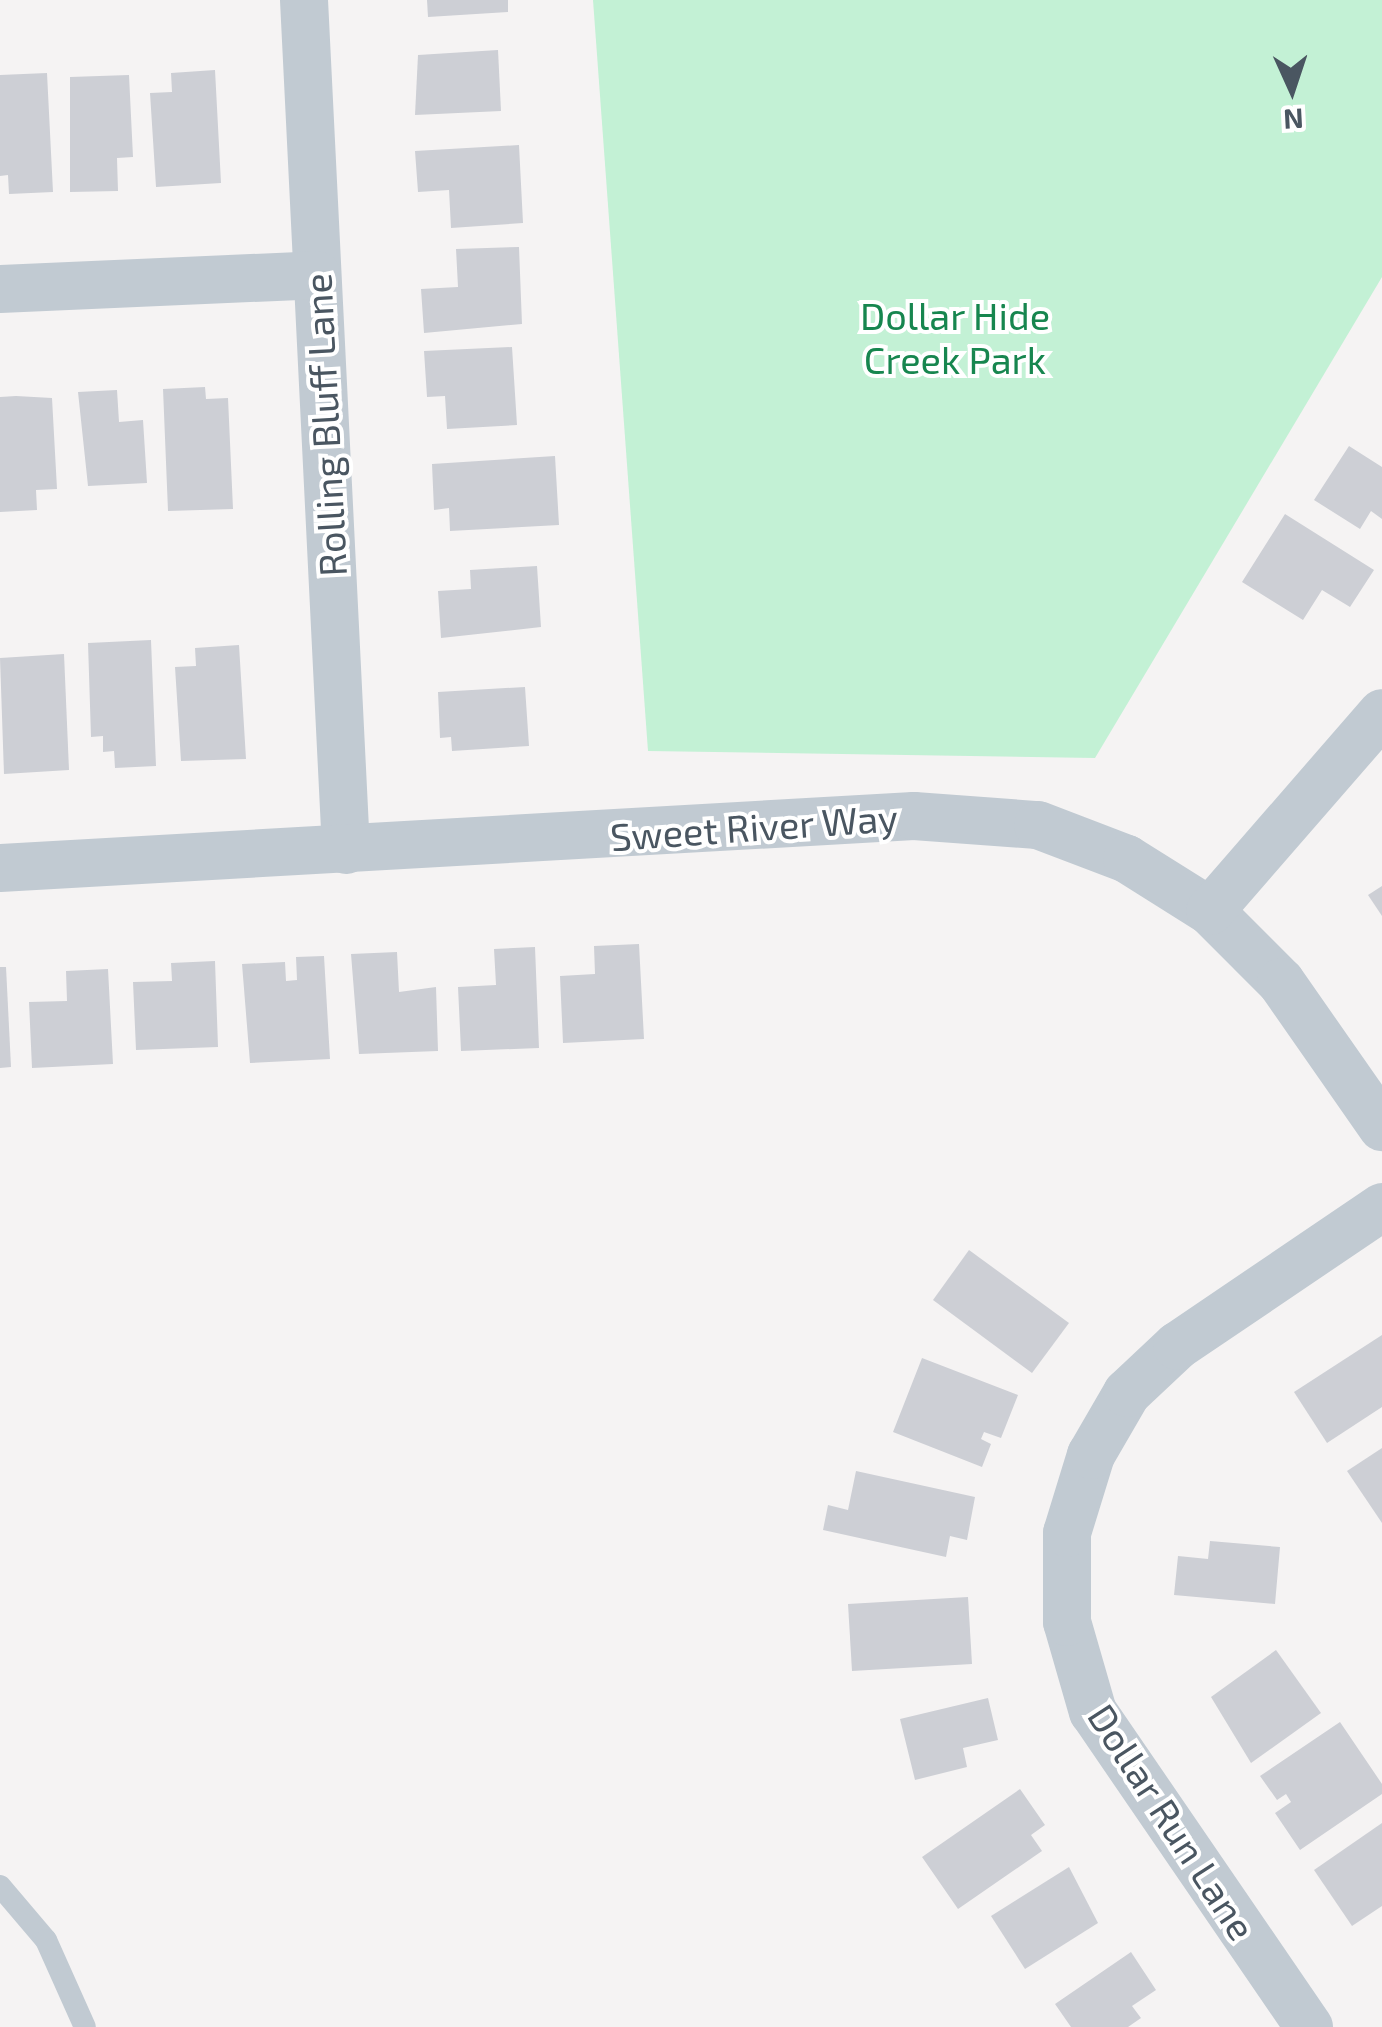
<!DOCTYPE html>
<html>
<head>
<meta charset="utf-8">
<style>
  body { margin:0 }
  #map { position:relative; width:1382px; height:2027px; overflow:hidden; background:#f5f3f3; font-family:"Exo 2",sans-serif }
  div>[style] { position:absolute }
  .green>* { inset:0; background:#c3f1d5 }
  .building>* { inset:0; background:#cdcfd5 }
  .service>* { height:22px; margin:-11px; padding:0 11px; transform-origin:11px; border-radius:11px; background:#c1cad2 }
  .minor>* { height:48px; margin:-24px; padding:0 24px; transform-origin:24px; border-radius:24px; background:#c1cad2 }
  span { translate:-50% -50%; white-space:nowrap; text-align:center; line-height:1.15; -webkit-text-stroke:8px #fff; paint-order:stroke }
  .park-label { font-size:38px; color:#17864f }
  .street-label { font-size:38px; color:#4a5661 }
  .north { position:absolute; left:1242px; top:40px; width:100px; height:100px; -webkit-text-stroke:8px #fff; paint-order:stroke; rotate:177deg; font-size:28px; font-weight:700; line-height:40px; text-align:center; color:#4a5661 }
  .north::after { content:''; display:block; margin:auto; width:35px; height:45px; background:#4a5661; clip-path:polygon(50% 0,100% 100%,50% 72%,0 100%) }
</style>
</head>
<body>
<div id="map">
  <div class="green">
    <div style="clip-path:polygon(593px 0,1382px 0,1382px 277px,1095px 758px,648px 751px)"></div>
  </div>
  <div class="building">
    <div style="clip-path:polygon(427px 0,508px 0,508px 12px,428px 17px)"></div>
    <div style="clip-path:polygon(498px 50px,501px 111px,415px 115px,418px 55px)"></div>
    <div style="clip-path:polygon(215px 70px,221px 183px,156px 187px,150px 93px,172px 92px,171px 73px)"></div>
    <div style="clip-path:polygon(47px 73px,53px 192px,9px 194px,8px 175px,0 176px,0 75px)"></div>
    <div style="clip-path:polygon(129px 75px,133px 157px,117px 158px,118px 191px,70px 192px,70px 77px)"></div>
    <div style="clip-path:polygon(519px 145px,523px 223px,451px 228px,449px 190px,418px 192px,415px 151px)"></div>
    <div style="clip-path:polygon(519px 247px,522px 324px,424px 333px,421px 289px,458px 287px,456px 249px)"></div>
    <div style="clip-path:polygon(512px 347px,517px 425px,447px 429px,445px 396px,427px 397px,424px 351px)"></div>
    <div style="clip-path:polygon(205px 387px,206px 399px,228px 398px,233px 509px,168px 511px,163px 389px)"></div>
    <div style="clip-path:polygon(117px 390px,119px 422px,143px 420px,147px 483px,88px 486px,78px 392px)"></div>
    <div style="clip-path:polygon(16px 396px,52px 398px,57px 489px,36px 490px,37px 510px,0 512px,0 397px)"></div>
    <div style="clip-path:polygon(1349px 446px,1382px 467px,1382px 519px,1371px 511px,1360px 529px,1314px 500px)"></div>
    <div style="clip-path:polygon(555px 456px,559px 525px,450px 531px,449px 508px,434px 510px,432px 464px)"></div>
    <div style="clip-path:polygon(1285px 514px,1374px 570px,1350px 607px,1322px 590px,1303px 620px,1242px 582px)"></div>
    <div style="clip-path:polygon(537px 566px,541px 627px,441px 638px,438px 591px,471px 589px,470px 570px)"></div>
    <div style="clip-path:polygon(151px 640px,156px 766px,115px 768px,114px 751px,103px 752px,103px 736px,91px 737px,88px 643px)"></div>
    <div style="clip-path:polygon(239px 645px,246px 759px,181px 761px,175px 667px,196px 666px,195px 648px)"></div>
    <div style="clip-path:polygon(64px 654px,69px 770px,4px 774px,0 658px)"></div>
    <div style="clip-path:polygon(525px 687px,529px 746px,452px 751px,451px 737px,440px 738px,438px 692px)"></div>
    <div style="clip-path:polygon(1382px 886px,1382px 916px,1368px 895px)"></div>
    <div style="clip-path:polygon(639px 944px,644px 1039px,563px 1043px,560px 976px,595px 974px,594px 946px)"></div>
    <div style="clip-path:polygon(535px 947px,539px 1048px,461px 1051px,458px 987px,496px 985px,494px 949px)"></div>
    <div style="clip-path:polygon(397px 952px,399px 992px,436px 987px,438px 1051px,359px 1054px,351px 954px)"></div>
    <div style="clip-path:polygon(324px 956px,330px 1059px,250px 1063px,242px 964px,285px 962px,286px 981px,297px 980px,296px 957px)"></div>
    <div style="clip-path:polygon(215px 961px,218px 1047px,136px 1050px,133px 982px,172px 981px,171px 963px)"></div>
    <div style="clip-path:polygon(0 967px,6px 967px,11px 1067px,0 1068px)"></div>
    <div style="clip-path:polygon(108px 969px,113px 1064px,32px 1068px,29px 1002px,67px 1001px,66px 971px)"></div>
    <div style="clip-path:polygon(969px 1250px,1069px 1323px,1032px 1373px,933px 1300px)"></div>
    <div style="clip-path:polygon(1382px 1335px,1382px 1407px,1327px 1443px,1294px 1392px)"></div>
    <div style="clip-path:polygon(922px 1358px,1018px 1395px,1001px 1438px,984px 1432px,981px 1439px,991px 1444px,982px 1467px,893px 1432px)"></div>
    <div style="clip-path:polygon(1382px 1448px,1382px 1523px,1347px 1471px)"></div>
    <div style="clip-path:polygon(856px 1471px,975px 1497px,967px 1540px,950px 1536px,946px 1557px,823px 1530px,828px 1505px,848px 1510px)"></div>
    <div style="clip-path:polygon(1210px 1541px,1280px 1547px,1275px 1604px,1174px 1595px,1178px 1556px,1208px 1559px)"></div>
    <div style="clip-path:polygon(968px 1597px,972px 1664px,852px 1671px,848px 1604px)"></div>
    <div style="clip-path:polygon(1276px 1650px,1321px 1713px,1251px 1763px,1211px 1697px)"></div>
    <div style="clip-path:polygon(988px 1698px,998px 1740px,963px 1748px,967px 1767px,915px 1780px,900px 1719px)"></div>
    <div style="clip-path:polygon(1340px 1722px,1382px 1784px,1382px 1794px,1300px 1850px,1275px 1813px,1291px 1802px,1286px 1794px,1277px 1800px,1260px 1776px)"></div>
    <div style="clip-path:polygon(1020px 1789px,1045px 1825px,1031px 1835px,1042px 1851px,958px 1909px,922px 1857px)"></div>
    <div style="clip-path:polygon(1382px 1823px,1382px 1906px,1352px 1926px,1314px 1870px)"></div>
    <div style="clip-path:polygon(1069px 1867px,1098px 1923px,1025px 1969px,991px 1916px)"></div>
    <div style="clip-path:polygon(1131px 1952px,1156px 1990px,1132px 2006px,1141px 2018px,1128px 2027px,1071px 2027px,1055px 2004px)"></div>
  </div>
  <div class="service">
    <div style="left:0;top:1886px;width:71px;rotate:49.6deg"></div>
    <div style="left:46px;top:1940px;width:95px;rotate:65.9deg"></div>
  </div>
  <div class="minor">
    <div style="left:304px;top:0;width:851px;rotate:87.17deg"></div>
    <div style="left:0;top:289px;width:317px;rotate:-2.5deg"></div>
    <div style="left:0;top:868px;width:915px;rotate:-3.26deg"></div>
    <div style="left:914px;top:816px;width:124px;rotate:4.2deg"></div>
    <div style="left:1038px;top:825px;width:95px;rotate:20.9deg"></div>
    <div style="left:1127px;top:859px;width:98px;rotate:32.1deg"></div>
    <div style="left:1210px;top:911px;width:100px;rotate:45deg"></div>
    <div style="left:1281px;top:982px;width:177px;rotate:55.1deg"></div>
    <div style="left:1210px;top:911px;width:262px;rotate:-49deg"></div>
    <div style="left:1309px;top:2027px;width:382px;rotate:-124.4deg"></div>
    <div style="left:1093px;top:1712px;width:94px;rotate:-106.1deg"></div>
    <div style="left:1067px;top:1622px;width:89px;rotate:-90deg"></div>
    <div style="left:1067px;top:1533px;width:82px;rotate:-72.9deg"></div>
    <div style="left:1091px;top:1455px;width:72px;rotate:-59.9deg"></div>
    <div style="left:1127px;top:1393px;width:69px;rotate:-43.2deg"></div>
    <div style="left:1177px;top:1346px;width:248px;rotate:-34.1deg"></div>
  </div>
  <div class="park-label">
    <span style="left:955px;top:338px">Dollar Hide<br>Creek Park</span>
  </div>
  <div class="street-label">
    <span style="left:325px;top:425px;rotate:-93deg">Rolling Bluff Lane</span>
    <span style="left:754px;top:827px;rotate:-4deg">Sweet River Way</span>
    <span style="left:1172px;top:1822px;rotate:57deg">Dollar Run Lane</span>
  </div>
  <div class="north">N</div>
</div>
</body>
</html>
